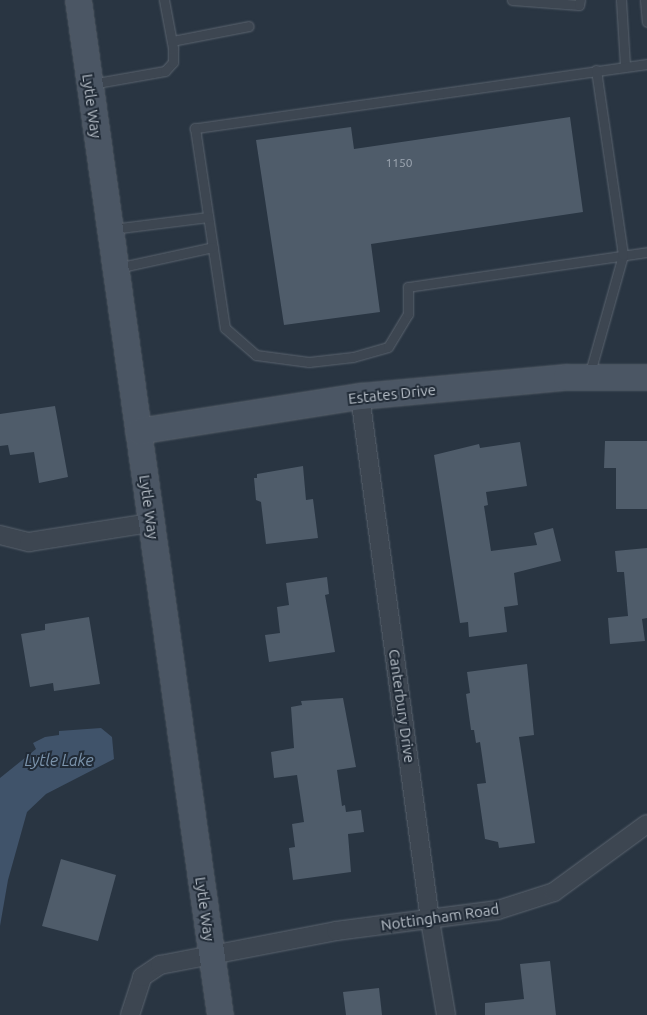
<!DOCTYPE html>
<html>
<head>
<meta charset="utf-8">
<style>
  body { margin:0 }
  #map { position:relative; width:647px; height:1015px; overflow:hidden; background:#293542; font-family:Ubuntu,sans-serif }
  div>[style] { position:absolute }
  .water>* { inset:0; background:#40536a }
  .building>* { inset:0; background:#4f5c6a }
  .roads { filter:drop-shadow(0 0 1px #5b646f) drop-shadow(0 0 1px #5b646f) }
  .lane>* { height:9px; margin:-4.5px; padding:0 4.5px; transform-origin:4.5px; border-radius:4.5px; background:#3d4651 }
  .street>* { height:18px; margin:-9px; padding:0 9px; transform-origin:9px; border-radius:9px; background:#3d4651 }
  .secondary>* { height:25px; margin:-12.5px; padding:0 12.5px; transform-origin:12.5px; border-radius:12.5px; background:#4b5664 }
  span { translate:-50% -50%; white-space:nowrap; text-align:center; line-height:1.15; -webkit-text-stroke:4px #212b37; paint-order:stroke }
  .number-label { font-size:12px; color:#9fa8b3 }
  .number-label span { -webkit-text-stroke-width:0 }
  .street-label { font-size:15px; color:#bac2cb }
  .water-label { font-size:16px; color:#7c94ac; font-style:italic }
</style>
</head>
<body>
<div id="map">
  <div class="water">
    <div style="clip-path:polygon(101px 728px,112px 737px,114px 759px,46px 794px,27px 812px,8px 880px,0 926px,0 778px,36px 749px,33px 743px,45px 737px,59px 735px,59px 731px)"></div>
  </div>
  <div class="building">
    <div style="clip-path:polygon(570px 117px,583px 212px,371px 244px,380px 312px,284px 325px,256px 140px,351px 127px,354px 149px)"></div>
    <div style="clip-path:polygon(55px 406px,68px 477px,39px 483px,34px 452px,10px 455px,8px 445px,0 446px,0 414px)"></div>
    <div style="clip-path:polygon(605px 441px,647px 441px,647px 509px,616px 509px,616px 468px,604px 468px)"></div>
    <div style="clip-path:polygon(520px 442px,527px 486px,486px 492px,488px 505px,484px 506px,491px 551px,537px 545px,534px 533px,553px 528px,561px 561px,514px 573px,518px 605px,504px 607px,507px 632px,469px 637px,468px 622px,460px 623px,434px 455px,479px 444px,480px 448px)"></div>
    <div style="clip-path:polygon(303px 466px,306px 500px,313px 499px,318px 538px,266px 544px,261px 502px,256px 500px,254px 478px,257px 478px,257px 474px)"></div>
    <div style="clip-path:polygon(647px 548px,647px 618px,642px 619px,645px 641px,610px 644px,608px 618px,628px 616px,624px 572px,617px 572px,615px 551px)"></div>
    <div style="clip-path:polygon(327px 577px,329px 594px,325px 595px,335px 652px,269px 662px,265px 635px,280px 633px,277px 607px,289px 605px,286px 583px)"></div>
    <div style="clip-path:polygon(89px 617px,100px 684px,54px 691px,53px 683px,30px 687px,21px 634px,45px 630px,45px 624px)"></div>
    <div style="clip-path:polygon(527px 664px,534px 735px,519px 737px,535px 843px,499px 848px,498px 842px,485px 839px,477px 784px,486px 783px,480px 742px,476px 743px,474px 730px,471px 730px,466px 694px,470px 693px,467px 672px)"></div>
    <div style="clip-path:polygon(343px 698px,356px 767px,337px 770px,342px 806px,345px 805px,346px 812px,361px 810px,364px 832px,348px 834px,351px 872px,293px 880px,289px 848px,295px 847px,292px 824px,304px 822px,297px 775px,274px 778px,271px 752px,294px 748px,291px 707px,302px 705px,301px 701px)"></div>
    <div style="clip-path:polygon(61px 859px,116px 875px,98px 941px,42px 926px)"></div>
    <div style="clip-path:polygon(550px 961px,556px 1015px,485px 1015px,485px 1003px,524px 999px,520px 964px)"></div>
    <div style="clip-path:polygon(379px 988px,382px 1015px,346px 1015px,343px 992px)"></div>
  </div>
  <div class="roads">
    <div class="lane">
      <div style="left:512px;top:0;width:67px;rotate:4.3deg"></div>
      <div style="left:579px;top:5px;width:5px;rotate:-79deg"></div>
      <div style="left:621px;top:0;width:66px;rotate:86.5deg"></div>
      <div style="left:645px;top:0;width:22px;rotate:85deg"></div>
      <div style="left:172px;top:41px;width:78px;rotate:-11deg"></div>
      <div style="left:647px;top:64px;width:457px;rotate:171.9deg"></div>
      <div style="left:195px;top:128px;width:202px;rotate:81.5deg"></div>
      <div style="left:225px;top:328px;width:41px;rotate:41.1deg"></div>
      <div style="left:256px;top:355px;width:53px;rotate:7.5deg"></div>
      <div style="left:309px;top:362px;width:44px;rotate:-6.5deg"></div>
      <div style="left:353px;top:357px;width:36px;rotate:-16deg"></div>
      <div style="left:388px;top:347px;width:39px;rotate:-59deg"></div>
      <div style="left:408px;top:314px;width:27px;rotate:-90deg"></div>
      <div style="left:408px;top:287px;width:242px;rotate:-8.3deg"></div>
      <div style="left:91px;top:84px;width:75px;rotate:-10deg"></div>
      <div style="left:165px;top:71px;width:12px;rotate:-48deg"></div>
      <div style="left:173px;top:62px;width:14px;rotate:-90deg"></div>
      <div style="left:173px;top:48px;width:49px;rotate:-100.6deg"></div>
      <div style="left:112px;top:229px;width:97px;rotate:-7.1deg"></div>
      <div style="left:117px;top:268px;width:98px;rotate:-12.3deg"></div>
      <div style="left:589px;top:376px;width:126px;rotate:-74.3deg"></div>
      <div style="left:623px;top:255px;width:187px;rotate:-98.3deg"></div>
    </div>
    <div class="street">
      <div style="left:360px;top:396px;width:529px;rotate:82.39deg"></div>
      <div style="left:430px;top:920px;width:96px;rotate:80.4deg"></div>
      <div style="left:0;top:535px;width:30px;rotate:14deg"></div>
      <div style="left:29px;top:542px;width:123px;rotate:-8.9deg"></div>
      <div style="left:130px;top:1015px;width:40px;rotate:-72deg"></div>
      <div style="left:142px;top:977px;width:22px;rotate:-34deg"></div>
      <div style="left:160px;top:965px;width:179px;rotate:-10.9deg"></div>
      <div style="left:336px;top:931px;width:163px;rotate:-7.4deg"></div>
      <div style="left:498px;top:910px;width:59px;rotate:-17.8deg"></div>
      <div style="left:554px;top:892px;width:115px;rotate:-36.2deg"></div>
    </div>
    <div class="secondary">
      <div style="left:78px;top:0;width:1025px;rotate:82.04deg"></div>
      <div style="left:138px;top:431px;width:225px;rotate:-9deg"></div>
      <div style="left:360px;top:396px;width:207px;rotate:-5.3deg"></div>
      <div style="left:566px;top:377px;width:81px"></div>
    </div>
  </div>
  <div class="number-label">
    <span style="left:399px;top:163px">1150</span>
  </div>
  <div class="street-label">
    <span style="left:92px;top:106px;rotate:82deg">Lytle Way</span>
    <span style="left:392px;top:394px;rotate:-6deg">Estates Drive</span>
    <span style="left:149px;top:507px;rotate:82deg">Lytle Way</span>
    <span style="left:402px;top:706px;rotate:82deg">Canterbury Drive</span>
    <span style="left:205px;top:909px;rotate:82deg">Lytle Way</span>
    <span style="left:440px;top:917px;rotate:-8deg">Nottingham Road</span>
  </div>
  <div class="water-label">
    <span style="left:59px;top:760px">Lytle Lake</span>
  </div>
</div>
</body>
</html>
